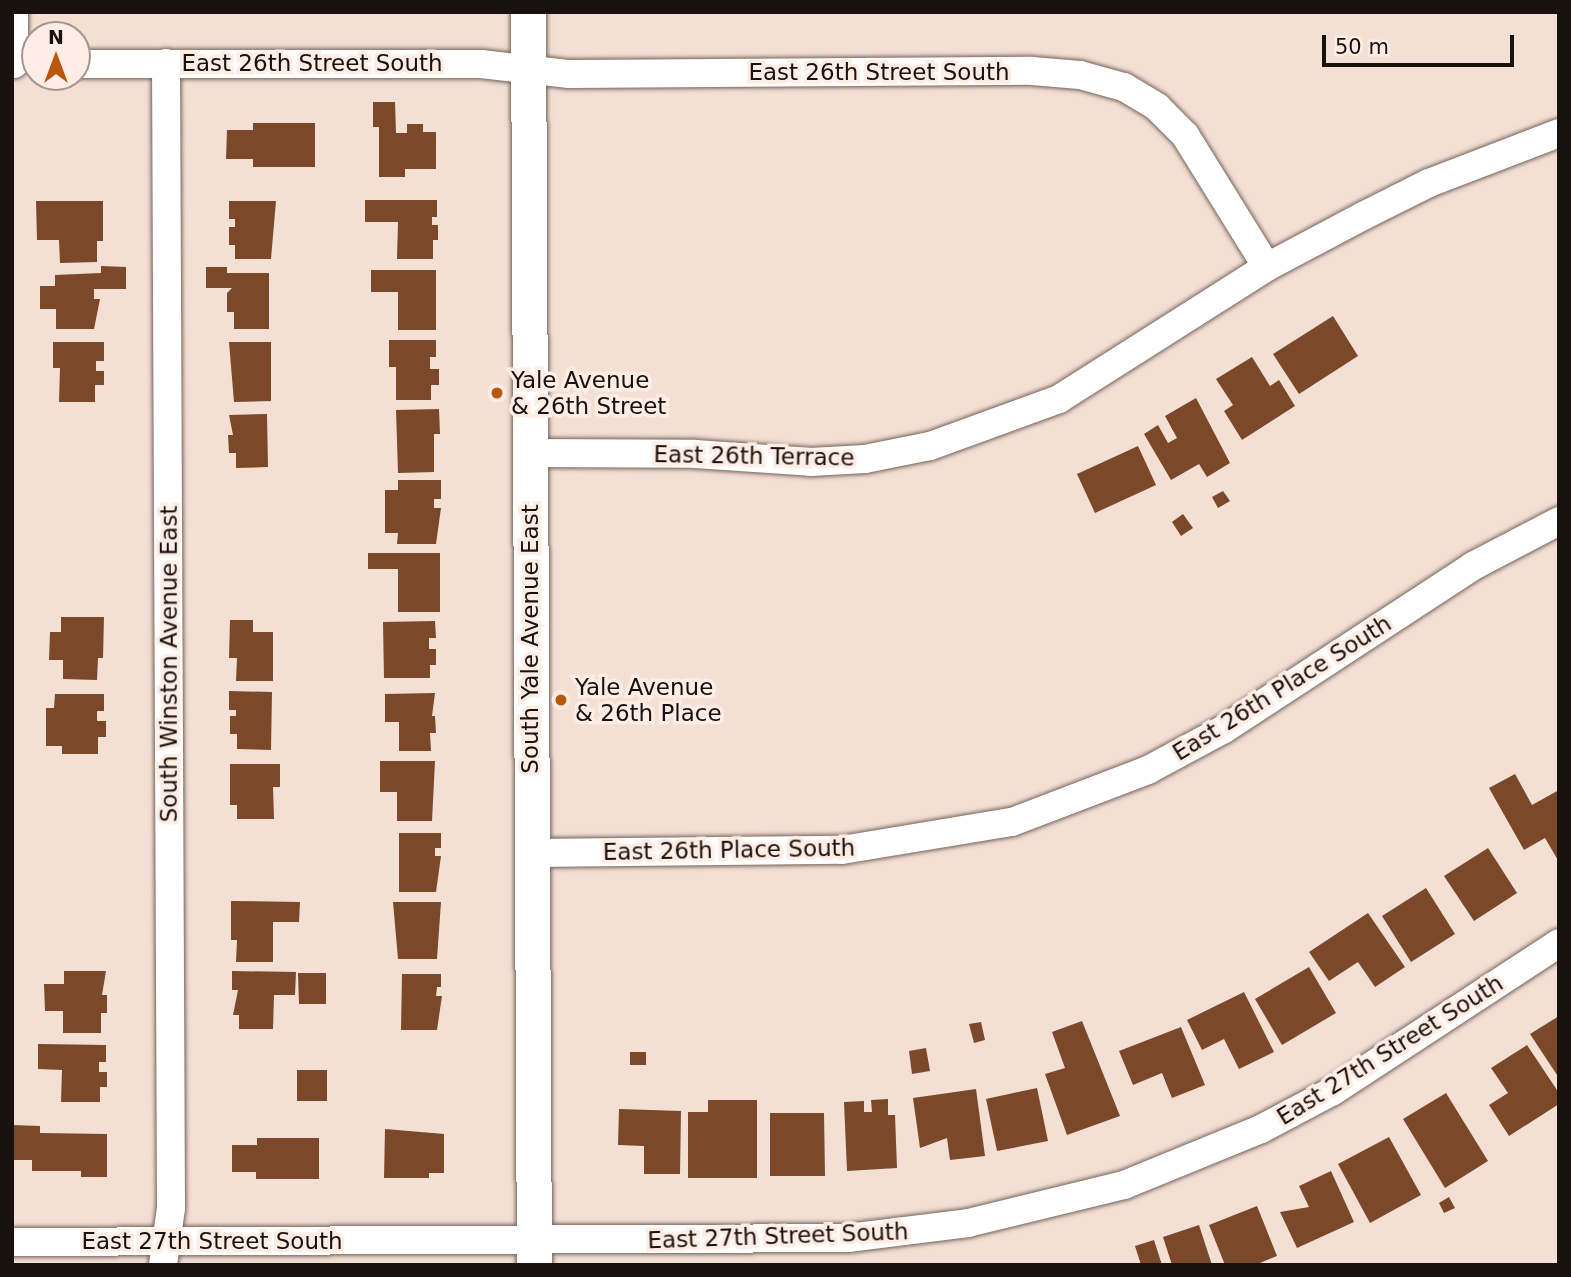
<!DOCTYPE html>
<html>
<head>
<meta charset="utf-8">
<style>
  body { margin:0 }
  #map { position:relative; width:1571px; height:1277px; overflow:hidden; background:#f3dfd4; font-family:"DejaVu Sans",sans-serif }
  div>[style] { position:absolute }
  .building>* { inset:0; background:#7b4829 }
  .roads { filter:drop-shadow(0 0 2px #75635a) drop-shadow(0 0 2px #75635a) }
  .minor>* { height:28px; margin:-14px; padding:0 14px; transform-origin:14px; border-radius:14px; background:#fff }
  .major>* { height:35px; margin:-17.5px; padding:0 17.5px; transform-origin:17.5px; border-radius:17.5px; background:#fff }
  .dots>* { width:19px; height:19px; translate:-50% -50%; box-sizing:border-box; border:4px solid #feede4; border-radius:50% }
  span { translate:-50% -50%; white-space:nowrap; text-align:center; line-height:1.15; -webkit-text-stroke:7px #feede4; paint-order:stroke }
  .street-label { font-size:23px; color:#18110e }
  .poi-label { font-size:23px; color:#18110e }
  .left { translate:0 -50%; text-align:left }
  .frame { position:absolute; inset:0; border:14px solid #18110e; pointer-events:none }
  .north { position:absolute; left:21px; top:21px; width:70px; height:70px; box-sizing:border-box; background:#feede4; border:2px solid #a2958e; border-radius:50%; rotate:0deg; font-size:19px; font-weight:700; line-height:28px; text-align:center; color:#18110e }
  .north::after { content:''; display:block; margin:auto; width:24px; height:32px; background:#b7580d; clip-path:polygon(50% 0,100% 100%,50% 72%,0 100%) }
  .scale { position:absolute; left:1322px; top:35px; width:192px; height:32px; box-sizing:border-box; border:4px solid #18110e; border-top:0; padding-left:9px; font-size:21px; line-height:24px; white-space:nowrap; color:#18110e; -webkit-text-stroke:5px #feede4; paint-order:stroke }
</style>
</head>
<body>
<div id="map">
  <div class="building">
    <div style="clip-path:polygon(373px 102px,395px 102px,396px 133px,407px 133px,407px 124px,423px 124px,423px 132px,436px 132px,436px 169px,405px 169px,405px 177px,379px 177px,379px 127px,373px 127px)"></div>
    <div style="clip-path:polygon(253px 123px,315px 123px,315px 167px,253px 167px,253px 159px,226px 159px,227px 130px,253px 130px)"></div>
    <div style="clip-path:polygon(365px 200px,437px 200px,437px 217px,432px 217px,432px 225px,438px 225px,438px 240px,433px 240px,433px 259px,397px 259px,398px 222px,365px 222px)"></div>
    <div style="clip-path:polygon(36px 201px,103px 201px,103px 241px,97px 241px,97px 262px,60px 263px,59px 240px,37px 240px)"></div>
    <div style="clip-path:polygon(229px 201px,276px 201px,271px 259px,235px 259px,235px 245px,229px 245px,229px 227px,235px 227px,235px 219px,229px 219px)"></div>
    <div style="clip-path:polygon(101px 266px,126px 267px,126px 289px,94px 289px,94px 299px,100px 299px,94px 329px,56px 329px,56px 309px,40px 309px,40px 286px,55px 286px,55px 275px,101px 273px)"></div>
    <div style="clip-path:polygon(206px 267px,227px 267px,227px 273px,269px 273px,269px 329px,234px 329px,234px 312px,227px 312px,227px 293px,232px 288px,206px 288px)"></div>
    <div style="clip-path:polygon(371px 270px,436px 270px,436px 330px,398px 330px,398px 292px,371px 292px)"></div>
    <div style="clip-path:polygon(1333px 316px,1358px 356px,1299px 394px,1273px 354px)"></div>
    <div style="clip-path:polygon(389px 340px,436px 340px,436px 357px,430px 357px,430px 369px,439px 369px,439px 385px,431px 385px,431px 400px,396px 400px,396px 367px,389px 367px)"></div>
    <div style="clip-path:polygon(53px 342px,104px 342px,104px 361px,96px 361px,96px 371px,104px 371px,104px 385px,95px 385px,95px 402px,59px 402px,60px 368px,53px 368px)"></div>
    <div style="clip-path:polygon(229px 342px,271px 342px,271px 401px,234px 402px)"></div>
    <div style="clip-path:polygon(1252px 357px,1270px 386px,1279px 380px,1295px 406px,1242px 440px,1224px 411px,1233px 405px,1216px 379px)"></div>
    <div style="clip-path:polygon(1196px 398px,1230px 463px,1207px 477px,1199px 464px,1171px 480px,1144px 434px,1158px 425px,1168px 443px,1177px 438px,1165px 416px)"></div>
    <div style="clip-path:polygon(439px 409px,440px 434px,434px 434px,434px 472px,398px 473px,396px 410px)"></div>
    <div style="clip-path:polygon(267px 414px,268px 467px,236px 468px,236px 453px,229px 453px,228px 435px,233px 435px,229px 415px)"></div>
    <div style="clip-path:polygon(1138px 446px,1156px 485px,1095px 513px,1077px 474px)"></div>
    <div style="clip-path:polygon(398px 480px,441px 480px,441px 499px,434px 499px,434px 508px,441px 508px,436px 544px,397px 544px,398px 533px,385px 533px,385px 490px,398px 490px)"></div>
    <div style="clip-path:polygon(1223px 491px,1230px 501px,1218px 508px,1212px 497px)"></div>
    <div style="clip-path:polygon(1183px 514px,1193px 528px,1181px 536px,1172px 522px)"></div>
    <div style="clip-path:polygon(368px 553px,440px 553px,440px 612px,398px 612px,398px 569px,368px 569px)"></div>
    <div style="clip-path:polygon(61px 617px,104px 617px,103px 658px,98px 658px,97px 680px,63px 679px,63px 660px,49px 660px,50px 632px,61px 632px)"></div>
    <div style="clip-path:polygon(230px 620px,253px 620px,253px 632px,273px 632px,273px 681px,236px 681px,237px 658px,229px 658px)"></div>
    <div style="clip-path:polygon(435px 621px,436px 638px,429px 638px,429px 649px,436px 649px,436px 665px,430px 665px,430px 678px,384px 678px,383px 622px)"></div>
    <div style="clip-path:polygon(229px 691px,272px 692px,271px 750px,237px 749px,237px 734px,230px 734px,230px 716px,236px 716px,236px 710px,229px 710px)"></div>
    <div style="clip-path:polygon(435px 693px,432px 716px,435px 716px,436px 733px,430px 733px,431px 751px,399px 751px,399px 722px,385px 722px,385px 694px)"></div>
    <div style="clip-path:polygon(55px 694px,104px 694px,104px 711px,97px 711px,97px 721px,106px 721px,106px 737px,98px 737px,98px 754px,62px 754px,62px 746px,46px 746px,46px 708px,54px 708px)"></div>
    <div style="clip-path:polygon(380px 761px,435px 761px,432px 821px,397px 821px,397px 792px,380px 792px)"></div>
    <div style="clip-path:polygon(230px 764px,280px 764px,280px 787px,273px 787px,274px 819px,237px 819px,237px 805px,230px 805px)"></div>
    <div style="clip-path:polygon(1515px 774px,1532px 805px,1559px 790px,1559px 862px,1545px 838px,1524px 850px,1489px 788px)"></div>
    <div style="clip-path:polygon(399px 833px,441px 833px,441px 848px,435px 848px,435px 856px,441px 856px,436px 892px,399px 892px)"></div>
    <div style="clip-path:polygon(1488px 848px,1517px 893px,1474px 921px,1444px 876px)"></div>
    <div style="clip-path:polygon(1426px 888px,1455px 934px,1411px 962px,1382px 916px)"></div>
    <div style="clip-path:polygon(231px 901px,300px 902px,299px 922px,273px 922px,273px 962px,236px 962px,237px 940px,231px 940px)"></div>
    <div style="clip-path:polygon(393px 902px,441px 902px,437px 959px,398px 959px)"></div>
    <div style="clip-path:polygon(1368px 913px,1405px 967px,1375px 987px,1358px 962px,1329px 981px,1309px 952px)"></div>
    <div style="clip-path:polygon(1309px 967px,1336px 1013px,1282px 1045px,1255px 999px)"></div>
    <div style="clip-path:polygon(64px 971px,106px 971px,102px 995px,107px 995px,107px 1013px,101px 1013px,101px 1033px,63px 1033px,63px 1011px,45px 1011px,44px 984px,64px 984px)"></div>
    <div style="clip-path:polygon(232px 971px,296px 972px,295px 995px,274px 995px,273px 1029px,239px 1029px,239px 1015px,233px 1015px,238px 990px,232px 990px)"></div>
    <div style="clip-path:polygon(298px 973px,326px 973px,326px 1004px,299px 1004px)"></div>
    <div style="clip-path:polygon(402px 974px,441px 974px,441px 987px,437px 987px,436px 996px,442px 996px,437px 1030px,401px 1030px)"></div>
    <div style="clip-path:polygon(1244px 992px,1274px 1052px,1239px 1069px,1224px 1039px,1202px 1050px,1187px 1020px)"></div>
    <div style="clip-path:polygon(1559px 1016px,1559px 1078px,1530px 1034px)"></div>
    <div style="clip-path:polygon(1082px 1021px,1120px 1116px,1067px 1135px,1045px 1074px,1065px 1068px,1052px 1032px)"></div>
    <div style="clip-path:polygon(981px 1022px,985px 1040px,974px 1043px,969px 1024px)"></div>
    <div style="clip-path:polygon(1181px 1027px,1205px 1085px,1172px 1098px,1162px 1073px,1133px 1085px,1119px 1051px)"></div>
    <div style="clip-path:polygon(38px 1044px,106px 1045px,106px 1062px,99px 1062px,99px 1072px,107px 1072px,107px 1087px,100px 1087px,100px 1102px,61px 1102px,62px 1070px,38px 1069px)"></div>
    <div style="clip-path:polygon(1527px 1045px,1559px 1093px,1559px 1104px,1509px 1136px,1489px 1105px,1508px 1093px,1491px 1068px)"></div>
    <div style="clip-path:polygon(926px 1048px,930px 1071px,912px 1074px,909px 1051px)"></div>
    <div style="clip-path:polygon(630px 1052px,646px 1052px,646px 1065px,630px 1065px)"></div>
    <div style="clip-path:polygon(297px 1070px,327px 1070px,327px 1101px,297px 1101px)"></div>
    <div style="clip-path:polygon(1037px 1088px,1048px 1141px,997px 1151px,986px 1099px)"></div>
    <div style="clip-path:polygon(976px 1089px,985px 1156px,950px 1160px,947px 1138px,920px 1148px,913px 1098px)"></div>
    <div style="clip-path:polygon(1446px 1093px,1488px 1161px,1445px 1188px,1403px 1119px)"></div>
    <div style="clip-path:polygon(888px 1099px,888px 1115px,895px 1115px,897px 1168px,847px 1171px,844px 1102px,864px 1101px,864px 1112px,872px 1112px,871px 1100px)"></div>
    <div style="clip-path:polygon(708px 1100px,757px 1100px,757px 1178px,688px 1178px,688px 1112px,708px 1112px)"></div>
    <div style="clip-path:polygon(619px 1109px,681px 1111px,680px 1174px,644px 1174px,644px 1146px,618px 1145px)"></div>
    <div style="clip-path:polygon(770px 1113px,824px 1113px,825px 1176px,770px 1176px)"></div>
    <div style="clip-path:polygon(12px 1125px,40px 1126px,40px 1133px,107px 1134px,107px 1177px,81px 1177px,81px 1171px,32px 1171px,32px 1160px,12px 1160px)"></div>
    <div style="clip-path:polygon(385px 1129px,444px 1134px,444px 1173px,429px 1173px,429px 1178px,384px 1178px)"></div>
    <div style="clip-path:polygon(1389px 1137px,1421px 1195px,1370px 1223px,1338px 1164px)"></div>
    <div style="clip-path:polygon(257px 1138px,319px 1138px,319px 1179px,256px 1179px,256px 1172px,232px 1172px,232px 1145px,257px 1145px)"></div>
    <div style="clip-path:polygon(1331px 1171px,1354px 1222px,1297px 1248px,1280px 1212px,1309px 1207px,1299px 1186px)"></div>
    <div style="clip-path:polygon(1449px 1197px,1455px 1208px,1444px 1213px,1439px 1203px)"></div>
    <div style="clip-path:polygon(1257px 1206px,1277px 1256px,1255px 1265px,1225px 1265px,1209px 1225px)"></div>
    <div style="clip-path:polygon(1199px 1225px,1212px 1265px,1172px 1265px,1163px 1237px)"></div>
    <div style="clip-path:polygon(1154px 1240px,1162px 1265px,1141px 1265px,1135px 1246px)"></div>
  </div>
  <div class="roads">
    <div class="minor">
      <div style="left:14px;top:64px;width:52px;rotate:-90deg"></div>
      <div style="left:77px;top:64px;width:404px"></div>
      <div style="left:481px;top:64px;width:89px;rotate:6.5deg"></div>
      <div style="left:569px;top:74px;width:463px;rotate:-0.4deg"></div>
      <div style="left:1032px;top:71px;width:48px;rotate:4.8deg"></div>
      <div style="left:1080px;top:75px;width:46px;rotate:15.3deg"></div>
      <div style="left:1124px;top:87px;width:39px;rotate:31deg"></div>
      <div style="left:1157px;top:107px;width:40px;rotate:45deg"></div>
      <div style="left:1185px;top:135px;width:155px;rotate:58.2deg"></div>
      <div style="left:530px;top:453px;width:165px;rotate:0.3deg"></div>
      <div style="left:695px;top:454px;width:116px;rotate:3.9deg"></div>
      <div style="left:811px;top:462px;width:54px;rotate:-3.2deg"></div>
      <div style="left:865px;top:459px;width:66px;rotate:-11.3deg"></div>
      <div style="left:930px;top:446px;width:137px;rotate:-20deg"></div>
      <div style="left:1059px;top:399px;width:246px;rotate:-32.4deg"></div>
      <div style="left:1267px;top:267px;width:109px;rotate:-28deg"></div>
      <div style="left:1363px;top:216px;width:74px;rotate:-26.6deg"></div>
      <div style="left:1429px;top:183px;width:139px;rotate:-21deg"></div>
      <div style="left:531px;top:853px;width:311px;rotate:-0.6deg"></div>
      <div style="left:842px;top:850px;width:172px;rotate:-9.4deg"></div>
      <div style="left:1012px;top:822px;width:146px;rotate:-20.9deg"></div>
      <div style="left:1148px;top:770px;width:86px;rotate:-28.3deg"></div>
      <div style="left:1224px;top:729px;width:298px;rotate:-33.2deg"></div>
      <div style="left:1473px;top:566px;width:97px;rotate:-27.6deg"></div>
      <div style="left:12px;top:1242px;width:836px;rotate:-0.27deg"></div>
      <div style="left:848px;top:1238px;width:121px;rotate:-7.1deg"></div>
      <div style="left:968px;top:1223px;width:161px;rotate:-13.7deg"></div>
      <div style="left:1124px;top:1185px;width:148px;rotate:-22.2deg"></div>
      <div style="left:1261px;top:1129px;width:81px;rotate:-27.8deg"></div>
      <div style="left:1333px;top:1091px;width:270px;rotate:-33.2deg"></div>
      <div style="left:163px;top:1265px;width:58px;rotate:-82deg"></div>
      <div style="left:171px;top:1208px;width:1145px;rotate:-90.25deg"></div>
    </div>
    <div class="major">
      <div style="left:528px;top:12px;width:1253px;rotate:89.73deg"></div>
    </div>
  </div>
  <div class="dots">
    <div style="left:497px;top:393px;background:#b7580d"></div>
    <div style="left:561px;top:700px;background:#b7580d"></div>
  </div>
  <div class="street-label">
    <span style="left:312px;top:63px">East 26th Street South</span>
    <span style="left:879px;top:72px">East 26th Street South</span>
    <span style="left:754px;top:456px;rotate:1deg">East 26th Terrace</span>
    <span style="left:530px;top:639px;rotate:-90deg">South Yale Avenue East</span>
    <span style="left:169px;top:664px;rotate:-90deg">South Winston Avenue East</span>
    <span style="left:1282px;top:688px;rotate:-32deg">East 26th Place South</span>
    <span style="left:729px;top:850px;rotate:-1deg">East 26th Place South</span>
    <span style="left:1390px;top:1050px;rotate:-32deg">East 27th Street South</span>
    <span style="left:778px;top:1236px;rotate:-2deg">East 27th Street South</span>
    <span style="left:212px;top:1241px">East 27th Street South</span>
  </div>
  <div class="poi-label">
    <span class="left" style="left:511px;top:393px">Yale Avenue<br>&amp; 26th Street</span>
    <span class="left" style="left:575px;top:700px">Yale Avenue<br>&amp; 26th Place</span>
  </div>
  <div class="frame"></div>
  <div class="north">N</div>
  <div class="scale">50 m</div>
</div>
</body>
</html>
